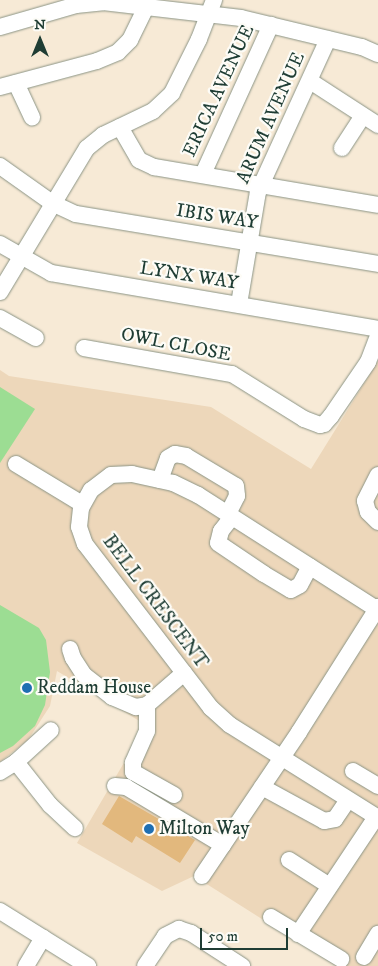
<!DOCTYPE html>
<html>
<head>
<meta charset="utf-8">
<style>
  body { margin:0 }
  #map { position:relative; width:378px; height:966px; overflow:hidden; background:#f7ead6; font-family:"IM FELL DW Pica",serif }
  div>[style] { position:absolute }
  .built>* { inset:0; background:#edd7ba }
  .green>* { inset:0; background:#9cdd93 }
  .building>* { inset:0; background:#e2b87d }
  .roads { filter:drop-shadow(0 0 1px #8b9485) drop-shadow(0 0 1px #8b9485) }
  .minor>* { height:16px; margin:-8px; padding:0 8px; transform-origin:8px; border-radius:8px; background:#fff }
  .dots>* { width:14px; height:14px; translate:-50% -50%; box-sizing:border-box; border:2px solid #fdfcf7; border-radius:50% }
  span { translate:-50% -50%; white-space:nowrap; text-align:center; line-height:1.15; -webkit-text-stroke:4.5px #fdfcf7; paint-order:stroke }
  .street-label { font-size:19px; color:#1f3d34 }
  .poi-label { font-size:19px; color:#1f3d34 }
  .left { translate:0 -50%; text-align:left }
  .north { position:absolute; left:15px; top:15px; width:50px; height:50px; -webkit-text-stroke:4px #fdfcf7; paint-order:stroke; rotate:0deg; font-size:14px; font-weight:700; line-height:20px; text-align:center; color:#1f3d34 }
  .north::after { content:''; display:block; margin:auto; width:18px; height:22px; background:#1f3d34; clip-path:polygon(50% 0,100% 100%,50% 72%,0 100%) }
  .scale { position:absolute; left:200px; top:928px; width:88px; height:22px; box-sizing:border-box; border:2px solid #1f3d34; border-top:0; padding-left:6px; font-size:15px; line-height:18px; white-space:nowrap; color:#1f3d34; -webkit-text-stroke:4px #fdfcf7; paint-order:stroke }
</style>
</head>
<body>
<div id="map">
  <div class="built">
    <div style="clip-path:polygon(378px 361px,378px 966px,336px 966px,194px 876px,162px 891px,77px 843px,146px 725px,57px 671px,50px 706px,28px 740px,0 762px,0 370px,9px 376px,211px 407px,311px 469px)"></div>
  </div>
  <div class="green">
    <div style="clip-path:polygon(0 387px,35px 409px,0 463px)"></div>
    <div style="clip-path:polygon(0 605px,39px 628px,46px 640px,50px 672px,45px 705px,35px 726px,13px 746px,0 753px)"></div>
  </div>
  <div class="building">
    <div style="clip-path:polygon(119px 796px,195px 840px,180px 863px,136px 836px,132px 843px,102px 824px)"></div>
  </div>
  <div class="roads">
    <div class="minor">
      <div style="left:0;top:27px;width:79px;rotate:-16.1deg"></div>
      <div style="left:76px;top:5px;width:27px;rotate:-6deg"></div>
      <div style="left:103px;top:2px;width:139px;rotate:6.6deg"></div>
      <div style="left:241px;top:18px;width:124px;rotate:13.5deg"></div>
      <div style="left:362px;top:47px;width:17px;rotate:24deg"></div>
      <div style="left:310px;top:81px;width:81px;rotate:32.9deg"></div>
      <div style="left:16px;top:83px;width:38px;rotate:65deg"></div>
      <div style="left:0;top:87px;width:100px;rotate:-15deg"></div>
      <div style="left:97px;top:61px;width:23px;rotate:-23deg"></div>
      <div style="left:118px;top:52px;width:17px;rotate:-45deg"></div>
      <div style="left:130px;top:40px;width:37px;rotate:-64deg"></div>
      <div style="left:120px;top:127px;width:38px;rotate:60deg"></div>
      <div style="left:139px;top:160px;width:17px;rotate:25deg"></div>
      <div style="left:154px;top:167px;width:227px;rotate:9.6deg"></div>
      <div style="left:342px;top:148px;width:38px;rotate:-57deg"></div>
      <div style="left:0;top:166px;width:64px;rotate:35.4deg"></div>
      <div style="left:52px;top:203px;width:26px;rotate:25deg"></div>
      <div style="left:76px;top:214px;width:306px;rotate:9.4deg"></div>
      <div style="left:203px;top:174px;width:164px;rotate:-65.5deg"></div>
      <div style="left:0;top:244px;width:59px;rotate:29.6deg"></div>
      <div style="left:51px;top:273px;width:332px;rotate:9.7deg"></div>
      <div style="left:0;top:292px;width:168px;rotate:-58.9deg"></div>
      <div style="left:87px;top:148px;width:21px;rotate:-39deg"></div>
      <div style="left:103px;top:135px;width:55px;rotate:-25.6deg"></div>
      <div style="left:153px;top:111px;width:26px;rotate:-43deg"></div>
      <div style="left:172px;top:93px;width:60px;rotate:-63.4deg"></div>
      <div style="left:199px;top:39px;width:42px;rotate:-69deg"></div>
      <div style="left:239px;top:304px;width:114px;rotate:-80.4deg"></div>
      <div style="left:258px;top:192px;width:168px;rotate:-65.4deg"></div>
      <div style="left:0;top:318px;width:41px;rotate:29.1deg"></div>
      <div style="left:84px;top:348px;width:150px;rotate:10deg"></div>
      <div style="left:232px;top:374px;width:85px;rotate:32deg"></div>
      <div style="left:304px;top:419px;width:17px;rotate:21deg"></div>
      <div style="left:320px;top:425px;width:4px;rotate:-14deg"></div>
      <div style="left:324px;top:424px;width:11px;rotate:-49deg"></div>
      <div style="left:331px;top:416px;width:65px;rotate:-55.6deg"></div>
      <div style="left:368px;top:362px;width:28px;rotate:-69deg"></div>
      <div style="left:16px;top:464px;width:77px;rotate:31.2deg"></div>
      <div style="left:378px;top:475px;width:29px;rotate:117deg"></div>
      <div style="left:365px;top:501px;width:11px;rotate:75deg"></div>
      <div style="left:368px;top:512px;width:14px;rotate:45deg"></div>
      <div style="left:160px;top:480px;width:23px;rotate:-70deg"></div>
      <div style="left:168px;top:458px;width:8px;rotate:-30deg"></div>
      <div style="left:175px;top:454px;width:11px;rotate:10deg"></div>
      <div style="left:186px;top:456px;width:58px;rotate:31deg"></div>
      <div style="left:236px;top:486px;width:10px;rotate:84deg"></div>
      <div style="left:237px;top:496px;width:20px;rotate:117deg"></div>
      <div style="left:232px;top:517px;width:18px;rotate:128deg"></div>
      <div style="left:221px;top:531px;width:12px;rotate:104deg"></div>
      <div style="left:218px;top:543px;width:55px;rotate:34deg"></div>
      <div style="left:264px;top:574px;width:31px;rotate:31deg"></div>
      <div style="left:291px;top:590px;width:10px;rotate:-29deg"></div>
      <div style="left:300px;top:585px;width:21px;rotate:-62deg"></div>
      <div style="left:378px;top:610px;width:214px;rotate:-147.4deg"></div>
      <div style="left:198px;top:495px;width:28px;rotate:-154deg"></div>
      <div style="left:173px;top:483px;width:42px;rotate:-167.6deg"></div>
      <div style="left:132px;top:474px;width:21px;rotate:177deg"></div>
      <div style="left:111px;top:475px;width:25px;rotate:143deg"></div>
      <div style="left:91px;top:490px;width:21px;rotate:119deg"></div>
      <div style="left:81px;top:508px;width:19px;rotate:96deg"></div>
      <div style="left:79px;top:527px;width:18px;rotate:71deg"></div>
      <div style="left:85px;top:544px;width:207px;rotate:52.5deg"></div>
      <div style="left:211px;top:708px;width:25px;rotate:42deg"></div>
      <div style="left:230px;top:725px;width:175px;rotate:32.1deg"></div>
      <div style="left:70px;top:649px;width:9px;rotate:72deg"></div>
      <div style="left:73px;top:658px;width:20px;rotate:57deg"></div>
      <div style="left:84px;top:675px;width:36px;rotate:38deg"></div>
      <div style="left:112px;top:697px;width:26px;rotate:23deg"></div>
      <div style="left:136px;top:707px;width:11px;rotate:-10deg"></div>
      <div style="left:147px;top:705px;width:49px;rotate:-40.9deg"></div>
      <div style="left:147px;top:705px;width:26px;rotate:90deg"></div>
      <div style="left:147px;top:731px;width:35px;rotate:114deg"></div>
      <div style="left:133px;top:763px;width:9px;rotate:90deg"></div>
      <div style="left:133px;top:772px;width:47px;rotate:29.3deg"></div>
      <div style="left:16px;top:762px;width:55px;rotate:51.7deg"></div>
      <div style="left:50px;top:805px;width:34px;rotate:43deg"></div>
      <div style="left:353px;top:771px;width:29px;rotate:31deg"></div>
      <div style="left:0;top:772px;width:19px;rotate:-32deg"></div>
      <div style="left:16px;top:762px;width:47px;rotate:-42.4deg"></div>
      <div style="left:115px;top:786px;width:11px;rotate:5deg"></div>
      <div style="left:126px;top:787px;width:113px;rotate:30.9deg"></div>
      <div style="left:262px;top:787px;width:71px;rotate:28.7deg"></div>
      <div style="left:324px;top:821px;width:11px;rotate:-10deg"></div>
      <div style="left:335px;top:819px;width:23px;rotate:-56deg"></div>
      <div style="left:289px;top:860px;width:46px;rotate:32.7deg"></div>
      <div style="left:202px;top:876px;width:174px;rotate:-56deg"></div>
      <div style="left:299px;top:732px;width:148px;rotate:-57.7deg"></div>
      <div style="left:0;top:911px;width:104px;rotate:32deg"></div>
      <div style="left:271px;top:917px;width:82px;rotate:31deg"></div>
      <div style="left:298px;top:934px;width:141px;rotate:-56.3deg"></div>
      <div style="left:364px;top:957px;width:27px;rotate:-59deg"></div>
      <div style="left:26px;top:966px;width:33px;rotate:-59deg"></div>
      <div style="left:145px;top:966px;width:36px;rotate:-56deg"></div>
      <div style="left:165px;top:936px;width:16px;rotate:-27deg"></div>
      <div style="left:179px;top:929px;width:13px;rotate:18deg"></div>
      <div style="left:191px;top:933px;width:61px;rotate:32.9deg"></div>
    </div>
  </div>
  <div class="dots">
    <div style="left:27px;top:688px;background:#1f6fb2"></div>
    <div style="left:149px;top:829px;background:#1f6fb2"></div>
  </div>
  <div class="street-label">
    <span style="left:219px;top:91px;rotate:-65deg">ERICA AVENUE</span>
    <span style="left:271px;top:118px;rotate:-66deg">ARUM AVENUE</span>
    <span style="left:217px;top:217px;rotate:9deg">IBIS WAY</span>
    <span style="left:189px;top:276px;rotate:9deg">LYNX WAY</span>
    <span style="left:176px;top:345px;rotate:11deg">OWL CLOSE</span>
    <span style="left:155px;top:602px;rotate:53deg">BELL CRESCENT</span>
  </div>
  <div class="poi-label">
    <span class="left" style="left:37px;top:688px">Reddam House</span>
    <span class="left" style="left:159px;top:829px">Milton Way</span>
  </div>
  <div class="north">N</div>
  <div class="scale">50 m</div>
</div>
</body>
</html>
